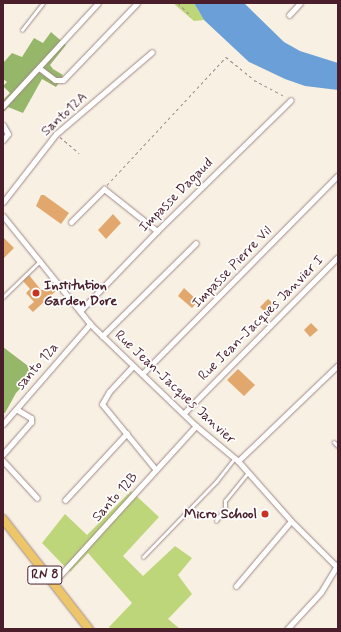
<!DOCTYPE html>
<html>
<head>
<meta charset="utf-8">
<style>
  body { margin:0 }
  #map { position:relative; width:341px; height:632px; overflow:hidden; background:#f8f1e3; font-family:Mynerve,sans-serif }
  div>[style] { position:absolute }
  .green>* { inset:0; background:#bed67a }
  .forest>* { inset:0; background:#96b76a }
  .water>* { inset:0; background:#6aa0d7 }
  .building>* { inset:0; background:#e2a76d }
  .path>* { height:1px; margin-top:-0.5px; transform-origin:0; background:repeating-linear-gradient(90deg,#a18887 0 3px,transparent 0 6px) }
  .roads { filter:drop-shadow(0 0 1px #a18887) drop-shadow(0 0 1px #a18887) }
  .lane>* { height:2.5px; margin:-1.25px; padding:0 1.25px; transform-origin:1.25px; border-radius:1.25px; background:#fff }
  .street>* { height:5px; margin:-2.5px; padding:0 2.5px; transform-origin:2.5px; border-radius:2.5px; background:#fff }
  .primary>* { height:8px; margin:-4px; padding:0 4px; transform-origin:4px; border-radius:4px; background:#ecc669 }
  .dots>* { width:11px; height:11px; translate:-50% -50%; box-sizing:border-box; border:2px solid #fff; border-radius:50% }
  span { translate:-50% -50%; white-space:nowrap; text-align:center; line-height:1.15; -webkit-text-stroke:3.5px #fff; paint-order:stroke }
  .shield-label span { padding:1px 3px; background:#fff; border:1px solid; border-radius:3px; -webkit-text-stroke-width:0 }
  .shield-label { font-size:13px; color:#4a1f2b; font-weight:700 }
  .street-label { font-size:14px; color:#4a1f2b }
  .poi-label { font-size:14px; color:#4a1f2b; font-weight:700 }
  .left { translate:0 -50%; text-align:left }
  .right { translate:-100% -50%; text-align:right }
  .frame { position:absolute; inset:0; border:4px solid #4a1f2b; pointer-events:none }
</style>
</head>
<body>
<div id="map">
  <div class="green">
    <div style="clip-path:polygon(173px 3px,194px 3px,204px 20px,194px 21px)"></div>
    <div style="clip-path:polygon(131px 491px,159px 517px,123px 556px,143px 576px,175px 546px,192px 558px,178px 575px,192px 594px,168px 619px,180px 629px,111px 629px,109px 627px,132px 603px,88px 553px,70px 572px,42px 543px,65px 514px,87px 535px)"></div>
  </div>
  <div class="forest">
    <div style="clip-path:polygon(51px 32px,66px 45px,50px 65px,53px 69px,63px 75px,58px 84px,56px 87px,42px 79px,23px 113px,8px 107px,3px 113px,3px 100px,10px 93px,3px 86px,7px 82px,3px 79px,3px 63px,12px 53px,22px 57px,34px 38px,43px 43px)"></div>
    <div style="clip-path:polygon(3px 347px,36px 372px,16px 393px,5px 413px,3px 413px)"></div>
  </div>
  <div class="water">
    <div style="clip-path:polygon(194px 3px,244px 3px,284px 42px,300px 51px,338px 63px,338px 90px,305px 86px,285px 79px,249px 62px,204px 20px)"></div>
  </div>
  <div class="building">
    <div style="clip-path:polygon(41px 195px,44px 195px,69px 213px,61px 224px,36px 206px)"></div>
    <div style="clip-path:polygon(113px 214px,121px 223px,106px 239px,98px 230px)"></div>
    <div style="clip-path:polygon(3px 237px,14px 248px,3px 259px)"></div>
    <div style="clip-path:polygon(29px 275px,41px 290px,45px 290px,52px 284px,57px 290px,33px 312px,28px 307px,34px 302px,26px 293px,30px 289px,23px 281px)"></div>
    <div style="clip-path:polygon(184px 288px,198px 301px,192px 308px,178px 296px)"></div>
    <div style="clip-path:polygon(268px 299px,277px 307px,269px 316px,260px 307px)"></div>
    <div style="clip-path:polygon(311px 323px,318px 330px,310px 337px,304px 330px)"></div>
    <div style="clip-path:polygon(238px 369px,255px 385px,244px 396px,227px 380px)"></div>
  </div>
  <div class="path">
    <div style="left:178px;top:3px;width:18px;rotate:45deg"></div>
    <div style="left:60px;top:137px;width:25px;rotate:40deg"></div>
    <div style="left:107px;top:185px;width:175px;rotate:-47.1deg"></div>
    <div style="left:226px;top:57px;width:36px;rotate:39deg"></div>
    <div style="left:254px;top:80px;width:36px;rotate:28deg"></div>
  </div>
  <div class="roads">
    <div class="lane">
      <div style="left:22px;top:30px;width:34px;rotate:-52deg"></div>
      <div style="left:3px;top:297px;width:52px;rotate:-44.2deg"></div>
      <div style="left:334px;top:442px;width:6px;rotate:45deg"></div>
      <div style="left:216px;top:521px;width:16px;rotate:-55deg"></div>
      <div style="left:225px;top:508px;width:7px;rotate:-90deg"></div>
      <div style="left:225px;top:501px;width:36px;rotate:-51deg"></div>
      <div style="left:143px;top:557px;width:105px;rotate:-45.8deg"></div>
      <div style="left:216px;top:482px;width:31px;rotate:-52deg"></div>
    </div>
    <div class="street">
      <div style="left:289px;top:15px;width:16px;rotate:-47deg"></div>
      <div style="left:39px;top:68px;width:20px;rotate:37deg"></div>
      <div style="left:55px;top:80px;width:8px"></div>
      <div style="left:63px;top:80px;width:107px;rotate:-46.1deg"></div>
      <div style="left:3px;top:106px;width:140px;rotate:-47.3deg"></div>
      <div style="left:3px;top:125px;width:10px;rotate:61deg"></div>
      <div style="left:8px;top:134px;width:8px;rotate:130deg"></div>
      <div style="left:3px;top:202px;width:86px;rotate:-52.1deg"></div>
      <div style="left:56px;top:134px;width:126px;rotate:-40.5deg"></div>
      <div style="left:3px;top:216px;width:139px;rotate:51.1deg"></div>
      <div style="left:90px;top:324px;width:147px;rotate:43.9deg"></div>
      <div style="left:196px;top:426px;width:55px;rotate:39.8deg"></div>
      <div style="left:238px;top:461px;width:80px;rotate:48.5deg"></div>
      <div style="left:291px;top:521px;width:66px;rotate:45deg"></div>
      <div style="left:71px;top:222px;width:47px;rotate:-45deg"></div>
      <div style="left:104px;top:189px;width:68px;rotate:38.4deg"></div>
      <div style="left:81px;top:310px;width:110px;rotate:-46.1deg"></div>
      <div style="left:157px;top:231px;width:187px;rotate:-44.4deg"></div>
      <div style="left:102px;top:336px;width:132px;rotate:-44.7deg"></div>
      <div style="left:133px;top:366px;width:35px;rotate:133deg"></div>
      <div style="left:109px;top:392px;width:14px;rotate:120deg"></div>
      <div style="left:102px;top:404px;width:85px;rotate:50.7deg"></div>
      <div style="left:142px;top:374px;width:279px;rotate:-45.4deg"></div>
      <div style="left:184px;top:413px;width:219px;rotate:-45.4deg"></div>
      <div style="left:3px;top:424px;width:133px;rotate:-49deg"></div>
      <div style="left:3px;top:454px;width:43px;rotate:-48.8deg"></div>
      <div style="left:31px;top:422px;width:4px;rotate:-90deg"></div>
      <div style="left:31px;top:418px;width:17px;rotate:-149deg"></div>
      <div style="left:3px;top:461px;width:50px;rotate:47.4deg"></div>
      <div style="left:238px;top:461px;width:139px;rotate:-43.8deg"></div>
      <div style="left:65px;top:500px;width:91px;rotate:-47.2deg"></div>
      <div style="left:52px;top:584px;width:214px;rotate:-47.7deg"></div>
      <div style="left:236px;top:586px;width:85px;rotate:-49.8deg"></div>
      <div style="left:287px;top:629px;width:50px;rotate:-47.4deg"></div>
      <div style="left:321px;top:592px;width:33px;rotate:-59deg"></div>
    </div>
    <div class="primary">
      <div style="left:3px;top:519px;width:140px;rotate:52deg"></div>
    </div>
  </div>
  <div class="dots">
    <div style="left:36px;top:293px;background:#c8321e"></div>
    <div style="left:265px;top:514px;background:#c8321e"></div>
  </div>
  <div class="shield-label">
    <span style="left:45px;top:575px">RN 8</span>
  </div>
  <div class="street-label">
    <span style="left:64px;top:114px;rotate:-43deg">Santo12A</span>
    <span style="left:176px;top:195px;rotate:-45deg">Impasse Dagaud</span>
    <span style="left:232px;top:267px;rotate:-46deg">Impasse Pierre Vil</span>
    <span style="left:261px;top:318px;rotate:-45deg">Rue Jean-Jacques Janvier I</span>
    <span style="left:37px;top:366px;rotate:-49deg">santo 12a</span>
    <span style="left:175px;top:387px;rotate:43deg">Rue Jean-Jacques Janvier</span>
    <span style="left:115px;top:497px;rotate:-48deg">Santo 12B</span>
  </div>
  <div class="poi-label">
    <span class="left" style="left:44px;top:293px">Institution<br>Garden Dore</span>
    <span class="right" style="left:257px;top:514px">Micro School</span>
  </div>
  <div class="frame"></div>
</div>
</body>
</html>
